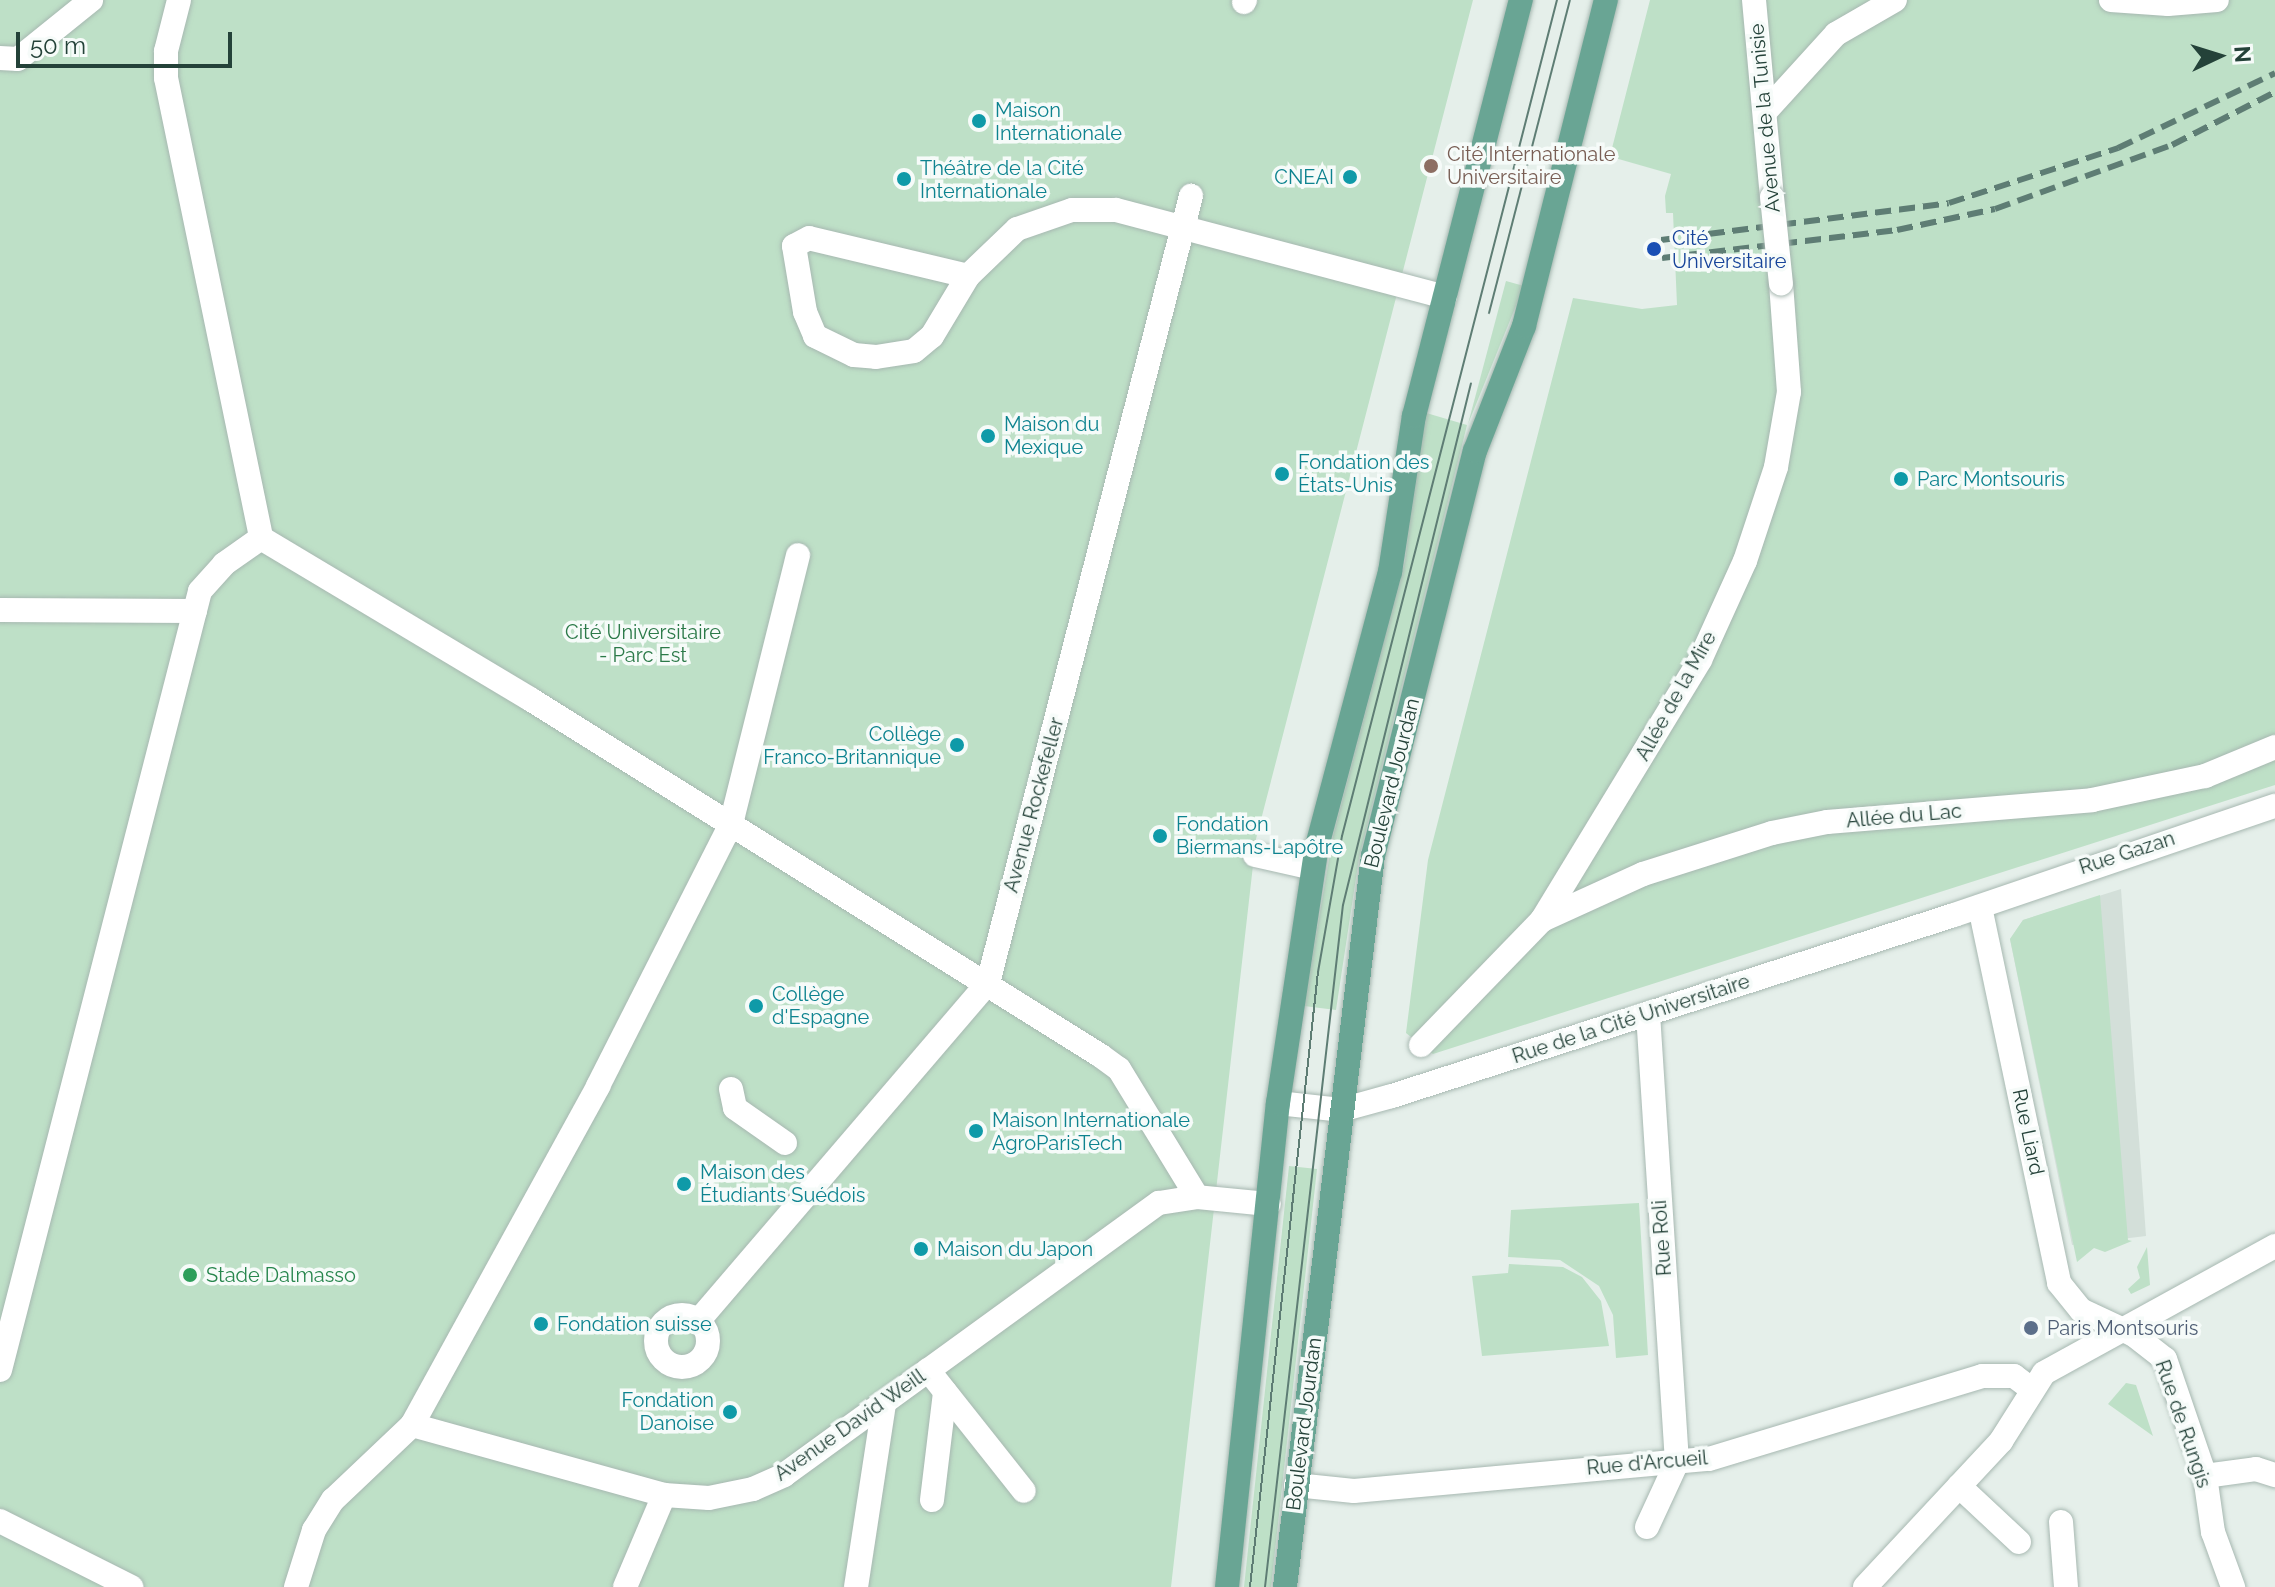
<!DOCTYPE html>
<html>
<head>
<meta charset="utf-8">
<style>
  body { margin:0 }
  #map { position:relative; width:2275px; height:1587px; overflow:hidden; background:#e5efea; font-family:Raleway,sans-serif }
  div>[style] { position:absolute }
  .built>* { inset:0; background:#d3dfd9 }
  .green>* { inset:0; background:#bee0c7 }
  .roads { filter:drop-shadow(0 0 2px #a7b8b1) drop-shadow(0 0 2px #a7b8b1) }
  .minor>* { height:24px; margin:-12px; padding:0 12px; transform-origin:12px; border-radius:12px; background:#fff }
  .minor>.ring { margin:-12px; padding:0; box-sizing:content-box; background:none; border:24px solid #fff; border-radius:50% }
  .major>* { height:24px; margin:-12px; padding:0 12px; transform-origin:12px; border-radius:12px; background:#69a594 }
  .tram>* { height:2px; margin:-1px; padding:0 1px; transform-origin:1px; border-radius:1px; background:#5e7d74 }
  .rail>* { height:6px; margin-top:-3px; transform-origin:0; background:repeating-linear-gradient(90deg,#5e7d74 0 16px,transparent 0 24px) }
  .bridges { filter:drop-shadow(0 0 2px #a7b8b1) drop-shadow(0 0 2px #a7b8b1) }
  .minor-bridge>* { height:24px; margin:-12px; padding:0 12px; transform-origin:12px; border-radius:12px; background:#fff }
  .dots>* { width:22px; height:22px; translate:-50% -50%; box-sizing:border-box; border:4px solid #f6fbf9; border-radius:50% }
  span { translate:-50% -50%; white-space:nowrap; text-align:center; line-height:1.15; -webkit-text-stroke:7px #f6fbf9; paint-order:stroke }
  .culture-label { font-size:20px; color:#0d838f }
  .left { translate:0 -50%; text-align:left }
  .right { translate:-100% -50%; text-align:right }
  .street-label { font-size:20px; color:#244239 }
  .education-label { font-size:20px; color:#785e54 }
  .transit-label { font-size:20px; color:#164399 }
  .park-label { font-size:20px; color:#2c7a49 }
  .leisure-label { font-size:20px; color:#27864d }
  .service-label { font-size:20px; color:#4e5e75 }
  .north { position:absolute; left:2179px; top:16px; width:80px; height:80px; -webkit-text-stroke:6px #f6fbf9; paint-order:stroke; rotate:86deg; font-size:22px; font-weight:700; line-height:32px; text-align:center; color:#244239 }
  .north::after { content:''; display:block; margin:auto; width:28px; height:36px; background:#244239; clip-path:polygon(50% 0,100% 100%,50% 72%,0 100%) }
  .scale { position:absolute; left:16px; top:32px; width:216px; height:36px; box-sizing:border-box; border:4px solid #244239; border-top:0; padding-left:10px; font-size:24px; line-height:28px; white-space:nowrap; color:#244239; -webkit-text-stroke:6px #f6fbf9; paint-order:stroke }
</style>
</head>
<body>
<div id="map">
  <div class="built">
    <div style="clip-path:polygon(2121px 889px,2146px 1236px,2072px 1245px,2010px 939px,2023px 920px)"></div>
  </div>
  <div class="green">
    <div style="clip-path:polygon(0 0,1473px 0,1256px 839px,1171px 1587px,0 1587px)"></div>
    <div style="clip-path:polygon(1650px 0,2275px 0,2275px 785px,1433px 1054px,1406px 1033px,1428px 860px,1573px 298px,1642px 309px,1677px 305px,1673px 213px,1666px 213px,1665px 196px,1671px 174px,1615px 158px,1611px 152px)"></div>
    <div style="clip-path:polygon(1506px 281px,1524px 286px,1468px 424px)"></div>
    <div style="clip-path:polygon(1423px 412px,1467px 425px,1359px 858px,1336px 1010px,1304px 1006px,1333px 836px,1405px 561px)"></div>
    <div style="clip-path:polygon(2100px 895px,2128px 1240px,2132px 1241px,2105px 1252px,2094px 1248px,2077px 1262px,2010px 939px,2023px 920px)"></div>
    <div style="clip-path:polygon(1289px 1166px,1317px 1169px,1271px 1587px,1244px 1587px)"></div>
    <div style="clip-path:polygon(1639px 1203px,1648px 1355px,1616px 1358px,1613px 1315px,1599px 1286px,1560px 1260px,1508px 1257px,1511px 1210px)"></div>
    <div style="clip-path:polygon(2147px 1247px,2150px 1285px,2131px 1294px,2128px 1289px,2140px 1278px,2137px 1267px)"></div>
    <div style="clip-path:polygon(1509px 1264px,1563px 1267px,1582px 1277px,1601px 1301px,1609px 1346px,1482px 1356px,1472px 1276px,1508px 1273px)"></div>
    <div style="clip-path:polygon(2126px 1383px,2136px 1385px,2153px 1436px,2108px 1404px)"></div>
  </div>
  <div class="roads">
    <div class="minor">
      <div style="left:179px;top:0;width:53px;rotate:104.3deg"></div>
      <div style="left:166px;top:51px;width:27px;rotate:90deg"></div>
      <div style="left:166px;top:78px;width:470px;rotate:78.3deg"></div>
      <div style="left:261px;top:538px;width:313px;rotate:30.9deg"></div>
      <div style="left:530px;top:699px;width:673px;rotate:32.01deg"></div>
      <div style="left:1101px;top:1056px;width:22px;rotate:36deg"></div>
      <div style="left:1119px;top:1069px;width:150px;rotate:58.6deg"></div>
      <div style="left:1754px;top:0;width:198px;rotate:84.8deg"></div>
      <div style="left:2111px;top:0;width:57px;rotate:4deg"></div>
      <div style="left:2168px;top:4px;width:49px;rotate:-4.7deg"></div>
      <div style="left:1244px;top:2px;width:2px;rotate:-63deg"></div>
      <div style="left:0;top:58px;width:18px;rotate:3deg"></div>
      <div style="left:18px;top:59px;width:94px;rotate:-38.9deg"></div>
      <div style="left:1765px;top:112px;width:105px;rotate:-47.7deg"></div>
      <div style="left:1836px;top:34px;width:68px;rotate:-30deg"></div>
      <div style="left:968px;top:276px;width:163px;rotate:-166.6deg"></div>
      <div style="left:809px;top:238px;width:17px;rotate:152deg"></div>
      <div style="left:794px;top:246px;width:67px;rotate:80.5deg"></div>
      <div style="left:805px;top:312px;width:26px;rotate:67deg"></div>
      <div style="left:815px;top:336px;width:43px;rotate:26deg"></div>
      <div style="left:854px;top:355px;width:22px;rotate:5deg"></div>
      <div style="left:876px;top:357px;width:38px;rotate:-9deg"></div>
      <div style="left:914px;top:351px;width:23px;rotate:-40deg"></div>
      <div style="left:932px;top:336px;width:70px;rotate:-59deg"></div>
      <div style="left:968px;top:276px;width:68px;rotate:-43.8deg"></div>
      <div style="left:1017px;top:229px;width:58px;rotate:-19.1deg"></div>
      <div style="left:1072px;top:210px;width:44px"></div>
      <div style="left:1116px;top:210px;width:340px;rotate:14.8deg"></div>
      <div style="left:0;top:610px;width:195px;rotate:0.3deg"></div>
      <div style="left:1255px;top:855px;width:59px;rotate:12.6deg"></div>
      <div style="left:1980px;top:907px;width:384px;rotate:78.1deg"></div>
      <div style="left:2059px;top:1283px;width:35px;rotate:51deg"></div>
      <div style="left:2081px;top:1310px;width:59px;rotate:25.3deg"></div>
      <div style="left:2134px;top:1335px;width:39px;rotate:38deg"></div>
      <div style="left:2165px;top:1359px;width:124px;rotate:71.1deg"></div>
      <div style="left:2205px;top:1476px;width:57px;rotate:81.9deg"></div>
      <div style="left:2213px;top:1532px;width:59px;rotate:70deg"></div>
      <div style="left:1542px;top:920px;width:111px;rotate:-24.5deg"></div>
      <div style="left:1643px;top:874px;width:135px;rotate:-17.6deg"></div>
      <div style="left:1772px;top:833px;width:56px;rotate:-11.3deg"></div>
      <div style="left:1827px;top:822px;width:266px;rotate:-4.7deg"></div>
      <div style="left:2092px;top:800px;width:116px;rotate:-12deg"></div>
      <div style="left:2205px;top:776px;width:76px;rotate:-22.5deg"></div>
      <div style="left:1421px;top:1045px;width:174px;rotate:-45.9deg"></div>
      <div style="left:1542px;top:920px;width:304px;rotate:-58.7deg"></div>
      <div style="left:1700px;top:660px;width:109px;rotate:-65.6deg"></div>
      <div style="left:1745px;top:561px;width:99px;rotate:-71.7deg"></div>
      <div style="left:1776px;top:467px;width:76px;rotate:-80.2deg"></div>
      <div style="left:1789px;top:392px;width:108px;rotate:-94.2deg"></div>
      <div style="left:731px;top:1089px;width:19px;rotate:78deg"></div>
      <div style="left:735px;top:1108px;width:61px;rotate:35deg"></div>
      <div style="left:1278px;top:1103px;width:63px;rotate:6.3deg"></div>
      <div style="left:1341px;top:1110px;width:53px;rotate:-15.4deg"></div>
      <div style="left:1392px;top:1096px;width:590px;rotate:-17.85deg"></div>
      <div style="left:1954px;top:915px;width:339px;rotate:-18.8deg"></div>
      <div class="ring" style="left:656px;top:1315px;width:28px;height:28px"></div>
      <div style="left:699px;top:1320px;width:444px;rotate:-49.4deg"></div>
      <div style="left:988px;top:983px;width:813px;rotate:-75.54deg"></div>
      <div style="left:0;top:1370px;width:804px;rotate:-75.6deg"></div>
      <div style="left:200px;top:591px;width:36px;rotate:-48deg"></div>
      <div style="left:224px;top:564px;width:45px;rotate:-35.1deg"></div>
      <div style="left:928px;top:1370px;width:154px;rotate:51.6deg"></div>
      <div style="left:412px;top:1425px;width:262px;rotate:15.5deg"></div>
      <div style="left:664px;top:1495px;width:45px;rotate:3.8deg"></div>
      <div style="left:709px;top:1498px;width:45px;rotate:-11.6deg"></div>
      <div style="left:753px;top:1489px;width:34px;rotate:-24deg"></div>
      <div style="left:784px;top:1475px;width:463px;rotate:-36deg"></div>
      <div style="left:1159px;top:1203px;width:38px;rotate:-9deg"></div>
      <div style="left:1197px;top:1197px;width:72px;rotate:5.6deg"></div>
      <div style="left:2205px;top:1476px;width:51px;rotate:-7.8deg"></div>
      <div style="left:2256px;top:1469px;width:20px;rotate:18deg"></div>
      <div style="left:1296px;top:1485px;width:58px;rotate:5.9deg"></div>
      <div style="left:1354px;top:1491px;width:356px;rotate:-5.2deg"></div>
      <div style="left:1709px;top:1459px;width:285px;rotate:-16.9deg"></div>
      <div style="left:1982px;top:1376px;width:32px"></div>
      <div style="left:2014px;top:1376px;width:20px;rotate:37deg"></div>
      <div style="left:1959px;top:1486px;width:82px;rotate:43deg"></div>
      <div style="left:932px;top:1500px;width:109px;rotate:-83.1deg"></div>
      <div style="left:0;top:1521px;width:147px;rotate:26.7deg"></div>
      <div style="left:2061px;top:1522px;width:65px;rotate:85.6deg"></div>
      <div style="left:1647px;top:1527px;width:72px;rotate:-65.2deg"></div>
      <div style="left:1677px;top:1462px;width:449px;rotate:-93.7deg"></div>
      <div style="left:296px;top:1587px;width:60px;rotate:-72.5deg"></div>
      <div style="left:314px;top:1530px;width:36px;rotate:-58deg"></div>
      <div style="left:333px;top:1500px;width:109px;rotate:-43.5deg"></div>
      <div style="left:412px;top:1425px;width:387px;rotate:-61.2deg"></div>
      <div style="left:598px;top:1086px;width:294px;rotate:-63.1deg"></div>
      <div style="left:731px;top:824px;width:277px;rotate:-76deg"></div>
      <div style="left:625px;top:1587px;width:100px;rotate:-67deg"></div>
      <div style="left:856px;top:1587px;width:186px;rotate:-81.3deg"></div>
      <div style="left:1865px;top:1587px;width:200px;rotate:-47deg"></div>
      <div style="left:2001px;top:1441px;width:80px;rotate:-57.7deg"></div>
      <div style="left:2044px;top:1373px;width:264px;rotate:-28.8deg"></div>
    </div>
    <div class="major">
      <div style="left:1227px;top:1587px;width:487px;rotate:-84deg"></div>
      <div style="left:1278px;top:1103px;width:260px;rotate:-81.4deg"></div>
      <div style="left:1317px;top:846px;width:284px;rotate:-75.1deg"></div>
      <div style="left:1390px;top:572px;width:158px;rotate:-81.3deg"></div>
      <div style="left:1414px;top:416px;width:430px;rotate:-75.6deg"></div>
      <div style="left:1285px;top:1587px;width:736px;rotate:-83.14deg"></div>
      <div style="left:1373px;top:856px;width:418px;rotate:-75.9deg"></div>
      <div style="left:1475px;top:451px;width:134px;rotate:-68.6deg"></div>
      <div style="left:1524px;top:326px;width:336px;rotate:-75.9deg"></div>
    </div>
  </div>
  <div class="tram">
    <div style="left:1489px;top:313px;width:323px;rotate:-75.5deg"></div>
    <div style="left:1250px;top:1587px;width:619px;rotate:-83.69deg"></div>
    <div style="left:1318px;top:972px;width:138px;rotate:-80deg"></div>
    <div style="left:1342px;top:836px;width:863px;rotate:-75.58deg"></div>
    <div style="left:1265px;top:1587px;width:686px;rotate:-83.48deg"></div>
    <div style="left:1343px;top:905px;width:537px;rotate:-76.22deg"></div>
  </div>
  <div class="rail">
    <div style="left:1661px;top:240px;width:290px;rotate:-7.3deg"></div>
    <div style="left:1949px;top:203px;width:178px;rotate:-18deg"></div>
    <div style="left:2118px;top:148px;width:174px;rotate:-25.5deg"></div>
    <div style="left:1662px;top:258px;width:237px;rotate:-6.8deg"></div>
    <div style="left:1897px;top:230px;width:100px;rotate:-12.1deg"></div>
    <div style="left:1995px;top:209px;width:188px;rotate:-19.9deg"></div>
    <div style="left:2172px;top:145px;width:116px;rotate:-27.2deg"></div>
  </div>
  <div class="bridges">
    <div class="minor-bridge">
      <div style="left:1772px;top:197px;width:87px;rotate:84.1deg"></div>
    </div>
  </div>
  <div class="dots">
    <div style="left:979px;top:121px;background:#0f9aa8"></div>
    <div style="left:1431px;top:166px;background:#8d6e63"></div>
    <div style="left:1350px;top:177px;background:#0f9aa8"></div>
    <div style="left:904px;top:179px;background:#0f9aa8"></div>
    <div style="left:1654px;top:249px;background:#1a4fb4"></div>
    <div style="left:988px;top:436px;background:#0f9aa8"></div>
    <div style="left:1282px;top:474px;background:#0f9aa8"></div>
    <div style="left:1901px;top:479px;background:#0f9aa8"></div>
    <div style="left:957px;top:745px;background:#0f9aa8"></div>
    <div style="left:1160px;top:836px;background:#0f9aa8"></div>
    <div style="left:756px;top:1006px;background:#0f9aa8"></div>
    <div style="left:976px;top:1131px;background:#0f9aa8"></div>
    <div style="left:684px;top:1184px;background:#0f9aa8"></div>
    <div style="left:921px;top:1249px;background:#0f9aa8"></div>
    <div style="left:190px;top:1275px;background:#2e9e5b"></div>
    <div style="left:541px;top:1324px;background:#0f9aa8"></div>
    <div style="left:2031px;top:1328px;background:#5c6f8a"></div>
    <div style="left:730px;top:1412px;background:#0f9aa8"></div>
  </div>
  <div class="culture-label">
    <span class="left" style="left:995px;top:122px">Maison<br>Internationale</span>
    <span class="left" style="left:920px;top:180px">Théâtre de la Cité<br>Internationale</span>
    <span class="right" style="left:1334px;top:177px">CNEAI</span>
    <span class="left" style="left:1004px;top:436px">Maison du<br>Mexique</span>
    <span class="left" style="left:1298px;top:474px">Fondation des<br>États-Unis</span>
    <span class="left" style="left:1917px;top:479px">Parc Montsouris</span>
    <span class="right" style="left:941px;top:746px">Collège<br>Franco-Britannique</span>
    <span class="left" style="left:1176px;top:836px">Fondation<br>Biermans-Lapôtre</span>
    <span class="left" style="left:772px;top:1006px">Collège<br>d'Espagne</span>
    <span class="left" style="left:992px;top:1132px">Maison Internationale<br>AgroParisTech</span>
    <span class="left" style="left:700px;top:1184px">Maison des<br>Étudiants Suédois</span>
    <span class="left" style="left:937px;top:1249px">Maison du Japon</span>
    <span class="left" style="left:557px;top:1324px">Fondation suisse</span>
    <span class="right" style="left:714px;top:1412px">Fondation<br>Danoise</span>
  </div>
  <div class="street-label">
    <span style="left:1765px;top:118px;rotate:-95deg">Avenue de la Tunisie</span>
    <span style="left:1676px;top:696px;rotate:-61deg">Allée de la Mire</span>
    <span style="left:1392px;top:783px;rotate:-76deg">Boulevard Jourdan</span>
    <span style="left:1034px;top:805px;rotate:-75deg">Avenue Rockefeller</span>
    <span style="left:1904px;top:816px;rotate:-5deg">Allée du Lac</span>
    <span style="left:2127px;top:853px;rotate:-18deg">Rue Gazan</span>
    <span style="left:1631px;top:1019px;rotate:-18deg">Rue de la Cité Universitaire</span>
    <span style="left:2028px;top:1132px;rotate:78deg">Rue Liard</span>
    <span style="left:1662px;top:1238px;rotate:-94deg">Rue Roli</span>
    <span style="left:1304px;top:1424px;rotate:-83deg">Boulevard Jourdan</span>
    <span style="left:2183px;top:1424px;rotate:71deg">Rue de Rungis</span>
    <span style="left:850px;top:1425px;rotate:-35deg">Avenue David Weill</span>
    <span style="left:1647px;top:1463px;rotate:-5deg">Rue d'Arcueil</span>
  </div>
  <div class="education-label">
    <span class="left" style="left:1447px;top:166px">Cité Internationale<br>Universitaire</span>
  </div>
  <div class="transit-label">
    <span class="left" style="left:1672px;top:250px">Cité<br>Universitaire</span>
  </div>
  <div class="park-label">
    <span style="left:643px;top:644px">Cité Universitaire<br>- Parc Est</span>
  </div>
  <div class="leisure-label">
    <span class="left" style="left:206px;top:1275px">Stade Dalmasso</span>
  </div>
  <div class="service-label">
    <span class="left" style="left:2047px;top:1328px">Paris Montsouris</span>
  </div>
  <div class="north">N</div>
  <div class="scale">50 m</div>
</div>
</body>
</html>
